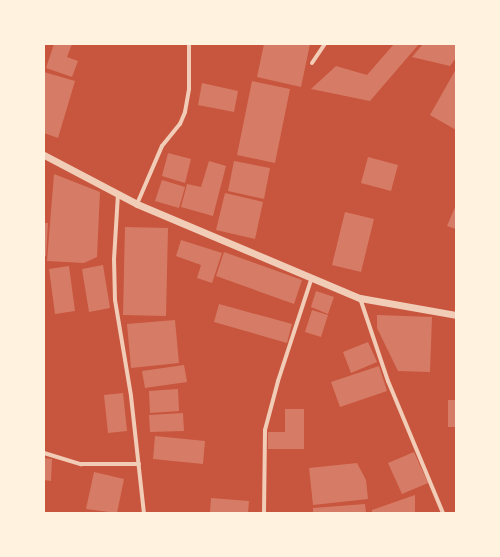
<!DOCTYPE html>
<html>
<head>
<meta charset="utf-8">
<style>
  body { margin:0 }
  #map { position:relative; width:500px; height:557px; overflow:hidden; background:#c8553d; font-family:"Sofia Sans Condensed",sans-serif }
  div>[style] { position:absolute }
  .building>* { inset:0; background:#d67c66 }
  .minor>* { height:4px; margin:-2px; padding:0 2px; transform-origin:2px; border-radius:2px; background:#f1ccb7 }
  .tertiary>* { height:7px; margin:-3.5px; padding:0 3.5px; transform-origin:3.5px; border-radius:3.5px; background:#f1ccb7 }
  span { translate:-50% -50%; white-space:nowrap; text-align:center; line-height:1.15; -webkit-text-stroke:3px #fff3e0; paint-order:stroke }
  .frame { position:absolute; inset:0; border:45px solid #fff3e0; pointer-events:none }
</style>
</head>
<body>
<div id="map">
  <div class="building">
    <div style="clip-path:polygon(54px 44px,72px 44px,67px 57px,78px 61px,72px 77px,46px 68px)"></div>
    <div style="clip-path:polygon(264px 44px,310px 44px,301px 87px,257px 77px)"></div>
    <div style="clip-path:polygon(394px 44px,419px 44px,370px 101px,311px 89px,336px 66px,367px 75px)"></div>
    <div style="clip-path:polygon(423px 44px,456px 44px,456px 58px,450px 66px,412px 57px)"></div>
    <div style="clip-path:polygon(456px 69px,456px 130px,430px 115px)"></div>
    <div style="clip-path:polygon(44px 72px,75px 81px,58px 138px,44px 133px)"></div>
    <div style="clip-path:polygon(252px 81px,290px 89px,275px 163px,237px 155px)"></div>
    <div style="clip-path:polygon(202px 83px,238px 91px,234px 112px,198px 105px)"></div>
    <div style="clip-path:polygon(168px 153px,191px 159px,185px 183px,162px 176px)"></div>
    <div style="clip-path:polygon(368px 157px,398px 165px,391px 191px,361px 183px)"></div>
    <div style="clip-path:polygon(209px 161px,226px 166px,213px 216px,181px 207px,187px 184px,201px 187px)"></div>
    <div style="clip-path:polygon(234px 161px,270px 168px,264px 199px,228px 191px)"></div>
    <div style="clip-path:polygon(54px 174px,100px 192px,97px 257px,84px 263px,47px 261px)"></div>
    <div style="clip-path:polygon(162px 180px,185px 187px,179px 208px,155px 201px)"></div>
    <div style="clip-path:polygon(225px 193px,263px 202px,255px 239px,216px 230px)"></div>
    <div style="clip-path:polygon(456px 205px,456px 229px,447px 226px)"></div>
    <div style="clip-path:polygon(345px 212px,374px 219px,361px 272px,332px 265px)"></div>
    <div style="clip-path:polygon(44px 223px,48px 223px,46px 256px,44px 256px)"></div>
    <div style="clip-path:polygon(125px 227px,168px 228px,166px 316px,123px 315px)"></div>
    <div style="clip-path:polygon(181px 240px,222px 253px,212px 283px,197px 278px,201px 265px,176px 256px)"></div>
    <div style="clip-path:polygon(224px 252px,302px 280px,294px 304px,216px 276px)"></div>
    <div style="clip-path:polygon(103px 265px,110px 308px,89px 312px,82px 269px)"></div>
    <div style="clip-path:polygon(69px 266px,75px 311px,55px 314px,49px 269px)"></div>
    <div style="clip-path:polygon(316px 291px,334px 297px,328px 314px,311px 307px)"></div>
    <div style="clip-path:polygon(219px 304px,292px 324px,287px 343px,214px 322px)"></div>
    <div style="clip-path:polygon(312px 310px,328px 315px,321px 337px,305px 332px)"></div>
    <div style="clip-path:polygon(377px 315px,432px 317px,430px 372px,398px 371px,377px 328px)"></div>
    <div style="clip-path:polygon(175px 320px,179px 363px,131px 368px,127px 324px)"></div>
    <div style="clip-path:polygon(368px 342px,377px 362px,351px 373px,343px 352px)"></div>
    <div style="clip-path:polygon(184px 365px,187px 382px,145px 388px,142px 371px)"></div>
    <div style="clip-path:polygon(379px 366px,387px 391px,340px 407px,331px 382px)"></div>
    <div style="clip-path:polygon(178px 389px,179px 411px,150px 413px,149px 391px)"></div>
    <div style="clip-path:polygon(123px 393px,127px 431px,108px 433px,104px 395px)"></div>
    <div style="clip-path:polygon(448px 400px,456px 400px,456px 427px,448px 427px)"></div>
    <div style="clip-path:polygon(285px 409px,304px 409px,304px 449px,268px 449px,268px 432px,285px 432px)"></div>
    <div style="clip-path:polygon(183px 413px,184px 431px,150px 432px,149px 415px)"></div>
    <div style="clip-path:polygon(155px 436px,205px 441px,203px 464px,153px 459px)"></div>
    <div style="clip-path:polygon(414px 452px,428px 483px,402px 494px,388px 463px)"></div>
    <div style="clip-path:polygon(44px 458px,52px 459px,51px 481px,44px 480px)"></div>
    <div style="clip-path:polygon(357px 463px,366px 480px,368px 499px,313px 505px,309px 468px)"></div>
    <div style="clip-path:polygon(94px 472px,124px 479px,117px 513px,86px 509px)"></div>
    <div style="clip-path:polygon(415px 495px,415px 513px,372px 513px,372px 510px)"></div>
    <div style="clip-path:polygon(211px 498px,249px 501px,248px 513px,210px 513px)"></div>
    <div style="clip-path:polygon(365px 504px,366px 513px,313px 513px,313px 508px)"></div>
  </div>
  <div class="minor">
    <div style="left:312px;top:63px;width:23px;rotate:-56deg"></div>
    <div style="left:118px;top:194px;width:65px;rotate:93.5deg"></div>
    <div style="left:114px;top:259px;width:41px;rotate:88.6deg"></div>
    <div style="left:115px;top:300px;width:97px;rotate:80.5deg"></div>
    <div style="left:131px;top:396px;width:118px;rotate:83.7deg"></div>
    <div style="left:137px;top:204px;width:63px;rotate:-66.7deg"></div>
    <div style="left:162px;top:146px;width:28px;rotate:-51deg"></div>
    <div style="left:180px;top:124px;width:13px;rotate:-67deg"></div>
    <div style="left:185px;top:112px;width:23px;rotate:-80deg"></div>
    <div style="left:189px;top:89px;width:45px;rotate:-90deg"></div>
    <div style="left:360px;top:298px;width:88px;rotate:71.4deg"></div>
    <div style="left:388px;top:381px;width:143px;rotate:67.4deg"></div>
    <div style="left:44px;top:453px;width:39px;rotate:17deg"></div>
    <div style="left:81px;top:464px;width:58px"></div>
    <div style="left:264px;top:513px;width:83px;rotate:-89.3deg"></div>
    <div style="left:265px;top:430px;width:51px;rotate:-75.1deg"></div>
    <div style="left:278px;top:381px;width:109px;rotate:-71.9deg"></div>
  </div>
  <div class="tertiary">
    <div style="left:44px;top:155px;width:105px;rotate:27.8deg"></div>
    <div style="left:137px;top:204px;width:242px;rotate:22.9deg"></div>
    <div style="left:360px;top:298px;width:97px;rotate:10deg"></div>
  </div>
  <div class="frame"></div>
</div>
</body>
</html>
